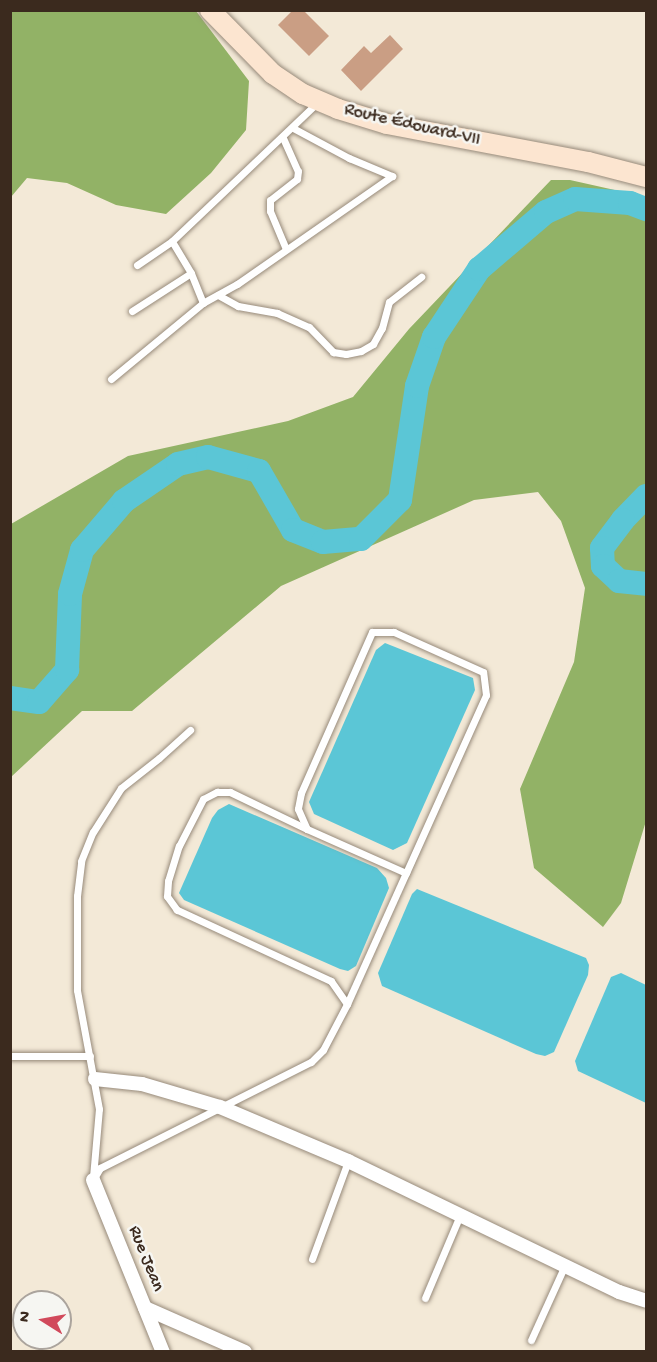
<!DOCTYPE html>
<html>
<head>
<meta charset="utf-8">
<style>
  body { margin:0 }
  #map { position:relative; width:657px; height:1362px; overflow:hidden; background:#f3e9d7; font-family:"Gochi Hand",sans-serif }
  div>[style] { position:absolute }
  .forest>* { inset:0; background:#92b266 }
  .water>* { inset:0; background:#5bc6d6 }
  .river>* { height:24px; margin:-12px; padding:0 12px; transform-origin:12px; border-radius:12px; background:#5bc6d6 }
  .building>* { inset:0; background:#ca9e84 }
  .roads { filter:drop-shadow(0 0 2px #978a7a) drop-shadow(0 0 2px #978a7a) }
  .service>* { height:7px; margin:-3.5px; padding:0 3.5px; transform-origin:3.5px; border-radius:3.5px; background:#fff }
  .minor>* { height:14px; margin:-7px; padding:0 7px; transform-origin:7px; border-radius:7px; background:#fff }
  .secondary>* { height:20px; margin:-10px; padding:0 10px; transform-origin:10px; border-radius:10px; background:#fce5d0 }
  span { translate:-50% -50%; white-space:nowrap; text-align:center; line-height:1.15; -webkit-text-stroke:5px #f6f6f2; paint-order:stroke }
  .street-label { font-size:18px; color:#3b2a1e }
  .frame { position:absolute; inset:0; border:12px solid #3b2a1e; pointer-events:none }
  .north { position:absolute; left:12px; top:1290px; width:60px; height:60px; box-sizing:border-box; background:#f6f6f2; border:2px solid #aba49d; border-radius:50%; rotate:281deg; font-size:16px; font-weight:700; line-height:24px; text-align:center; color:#3b2a1e }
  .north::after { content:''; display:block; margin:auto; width:21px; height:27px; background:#d1495b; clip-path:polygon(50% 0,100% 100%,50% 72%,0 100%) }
</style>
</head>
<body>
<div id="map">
  <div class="forest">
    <div style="clip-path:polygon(11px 10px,196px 11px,249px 81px,246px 130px,211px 173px,166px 214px,116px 205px,67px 183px,27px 178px,11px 197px)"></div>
    <div style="clip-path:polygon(551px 180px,570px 180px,646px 197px,646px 821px,621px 903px,603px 927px,534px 868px,520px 789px,574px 662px,585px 588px,561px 521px,538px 492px,474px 500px,281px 586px,132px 711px,82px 711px,11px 777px,11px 524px,128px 456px,288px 421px,353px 397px,409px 329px)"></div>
  </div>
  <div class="water">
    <div style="clip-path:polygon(385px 643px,473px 678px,475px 690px,407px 843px,393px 850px,314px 814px,309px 802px,376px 650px)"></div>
    <div style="clip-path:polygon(229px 804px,377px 868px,386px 878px,389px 888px,356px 966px,348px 971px,340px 969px,184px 900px,179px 893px,212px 818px,218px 810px)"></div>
    <div style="clip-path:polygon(417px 889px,586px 958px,589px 965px,588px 975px,554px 1052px,545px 1056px,536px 1054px,382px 986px,378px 973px,412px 894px)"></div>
    <div style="clip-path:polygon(621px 973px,646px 985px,646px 1103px,578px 1071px,575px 1061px,611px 977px)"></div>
  </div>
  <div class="river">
    <div style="left:646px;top:496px;width:33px;rotate:134deg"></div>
    <div style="left:623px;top:520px;width:35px;rotate:127deg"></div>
    <div style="left:602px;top:548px;width:18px;rotate:87deg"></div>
    <div style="left:603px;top:566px;width:22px;rotate:43deg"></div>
    <div style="left:619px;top:581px;width:27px;rotate:6deg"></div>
    <div style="left:10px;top:698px;width:29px;rotate:8deg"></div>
    <div style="left:39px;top:702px;width:43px;rotate:-48.8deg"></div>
    <div style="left:67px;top:670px;width:76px;rotate:-87.7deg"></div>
    <div style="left:70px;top:594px;width:46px;rotate:-74.7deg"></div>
    <div style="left:82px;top:550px;width:65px;rotate:-49.4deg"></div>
    <div style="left:124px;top:501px;width:65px;rotate:-34.4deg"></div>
    <div style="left:178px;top:464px;width:31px;rotate:-13deg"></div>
    <div style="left:208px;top:457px;width:53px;rotate:15.4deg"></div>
    <div style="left:259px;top:471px;width:68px;rotate:60deg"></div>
    <div style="left:293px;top:530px;width:32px;rotate:22deg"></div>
    <div style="left:323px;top:542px;width:38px;rotate:-5deg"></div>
    <div style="left:361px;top:539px;width:55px;rotate:-45deg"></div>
    <div style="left:400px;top:500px;width:115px;rotate:-81.5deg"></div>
    <div style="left:417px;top:386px;width:52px;rotate:-70.9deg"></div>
    <div style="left:434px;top:337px;width:82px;rotate:-56.5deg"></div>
    <div style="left:479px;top:269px;width:88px;rotate:-40.4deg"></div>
    <div style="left:546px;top:212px;width:32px;rotate:-24deg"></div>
    <div style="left:575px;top:199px;width:55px;rotate:4.2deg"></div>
    <div style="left:630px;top:203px;width:17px;rotate:21deg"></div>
  </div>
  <div class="building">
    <div style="clip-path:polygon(293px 10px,303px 10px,329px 36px,309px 56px,278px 25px)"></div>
    <div style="clip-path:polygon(390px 35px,403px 49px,361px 91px,341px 70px,364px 46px,371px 53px)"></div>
  </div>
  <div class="roads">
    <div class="service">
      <div style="left:293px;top:128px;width:64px;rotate:28.2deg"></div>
      <div style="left:349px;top:158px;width:47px;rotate:22.7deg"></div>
      <div style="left:392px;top:176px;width:189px;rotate:145.1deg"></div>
      <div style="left:237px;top:284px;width:39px;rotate:151deg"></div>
      <div style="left:203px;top:303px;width:32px;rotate:-112deg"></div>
      <div style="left:191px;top:273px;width:37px;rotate:-121deg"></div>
      <div style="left:172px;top:241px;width:200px;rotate:-43.6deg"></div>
      <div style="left:283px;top:138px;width:36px;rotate:66deg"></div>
      <div style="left:298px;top:171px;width:8px;rotate:97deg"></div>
      <div style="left:297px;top:179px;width:34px;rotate:142deg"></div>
      <div style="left:270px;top:200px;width:11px;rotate:90deg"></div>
      <div style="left:270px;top:211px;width:41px;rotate:67.2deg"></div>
      <div style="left:137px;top:265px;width:42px;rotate:-34.4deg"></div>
      <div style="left:218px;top:295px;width:23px;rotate:29deg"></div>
      <div style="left:238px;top:306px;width:40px;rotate:10deg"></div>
      <div style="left:277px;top:313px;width:35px;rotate:24deg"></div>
      <div style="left:309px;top:327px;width:35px;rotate:46deg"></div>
      <div style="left:333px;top:352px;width:13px;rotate:9deg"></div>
      <div style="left:346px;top:354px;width:15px;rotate:-11deg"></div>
      <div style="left:361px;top:351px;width:14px;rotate:-30deg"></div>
      <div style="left:373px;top:344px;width:18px;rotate:-61deg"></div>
      <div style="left:382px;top:328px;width:27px;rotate:-75deg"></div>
      <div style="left:389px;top:302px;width:41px;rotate:-38deg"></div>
      <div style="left:132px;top:311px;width:70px;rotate:-32.8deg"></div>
      <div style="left:111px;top:379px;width:119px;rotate:-39.6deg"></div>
      <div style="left:347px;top:1004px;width:144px;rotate:-65.8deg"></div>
      <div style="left:406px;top:873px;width:195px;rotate:-65.8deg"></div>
      <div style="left:486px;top:695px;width:23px;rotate:-97deg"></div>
      <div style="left:483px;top:672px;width:98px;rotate:-155.8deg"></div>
      <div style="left:394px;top:632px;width:22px;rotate:180deg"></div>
      <div style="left:372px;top:632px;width:176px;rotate:113.8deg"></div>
      <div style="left:301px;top:793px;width:16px;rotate:101deg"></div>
      <div style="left:298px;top:809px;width:22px;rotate:66deg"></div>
      <div style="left:307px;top:829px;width:108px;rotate:24deg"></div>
      <div style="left:10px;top:1056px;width:80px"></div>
      <div style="left:93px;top:1177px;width:68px;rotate:-85deg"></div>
      <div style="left:99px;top:1109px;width:121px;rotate:-100.5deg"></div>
      <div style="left:77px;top:990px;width:94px;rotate:-90deg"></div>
      <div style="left:77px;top:896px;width:35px;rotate:-83deg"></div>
      <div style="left:81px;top:861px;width:31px;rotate:-68deg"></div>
      <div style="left:93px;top:832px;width:52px;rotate:-57.5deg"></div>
      <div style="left:121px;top:788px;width:48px;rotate:-38.3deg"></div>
      <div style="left:159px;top:758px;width:42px;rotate:-42.1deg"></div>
      <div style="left:93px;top:1180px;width:14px;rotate:-60deg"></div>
      <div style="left:100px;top:1168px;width:236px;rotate:-26.7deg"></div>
      <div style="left:311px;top:1062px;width:17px;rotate:-45deg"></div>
      <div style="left:323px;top:1050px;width:52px;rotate:-62.4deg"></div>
      <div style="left:347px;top:1004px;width:28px;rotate:-125deg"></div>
      <div style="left:331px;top:981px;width:170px;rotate:-155.2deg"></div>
      <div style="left:177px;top:910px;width:17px;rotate:-126deg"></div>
      <div style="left:167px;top:896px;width:15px;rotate:-86deg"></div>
      <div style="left:168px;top:881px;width:37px;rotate:-73deg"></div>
      <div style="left:179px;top:846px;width:53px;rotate:-62.9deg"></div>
      <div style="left:203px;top:799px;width:16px;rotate:-27deg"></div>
      <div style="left:217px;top:792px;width:13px"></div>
      <div style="left:230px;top:792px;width:85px;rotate:25.7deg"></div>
      <div style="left:312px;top:1259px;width:104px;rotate:-69.8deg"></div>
      <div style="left:425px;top:1298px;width:90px;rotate:-67.1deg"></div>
      <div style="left:531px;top:1340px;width:82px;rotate:-65.6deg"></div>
    </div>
    <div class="minor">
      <div style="left:95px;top:1079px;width:47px;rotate:6.1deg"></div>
      <div style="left:142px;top:1084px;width:81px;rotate:16.4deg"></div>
      <div style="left:220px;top:1107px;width:139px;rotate:22.9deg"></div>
      <div style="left:348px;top:1161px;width:301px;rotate:25.8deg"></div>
      <div style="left:619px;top:1292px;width:28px;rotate:18deg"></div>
      <div style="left:93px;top:1180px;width:186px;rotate:67.9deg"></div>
      <div style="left:145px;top:1308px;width:109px;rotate:23.7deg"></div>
    </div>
    <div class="secondary">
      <div style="left:210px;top:10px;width:90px;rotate:45.5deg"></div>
      <div style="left:273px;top:74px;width:36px;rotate:34deg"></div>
      <div style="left:303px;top:94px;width:38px;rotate:23deg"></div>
      <div style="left:338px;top:109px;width:51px;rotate:17deg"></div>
      <div style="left:387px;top:124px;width:205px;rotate:10.7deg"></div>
      <div style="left:588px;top:162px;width:60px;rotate:14.5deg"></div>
    </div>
  </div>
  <div class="street-label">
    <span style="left:412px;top:126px;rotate:13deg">Route Édouard-VII</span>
    <span style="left:145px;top:1259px;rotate:68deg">Rue Jean</span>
  </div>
  <div class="frame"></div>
  <div class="north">N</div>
</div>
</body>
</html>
